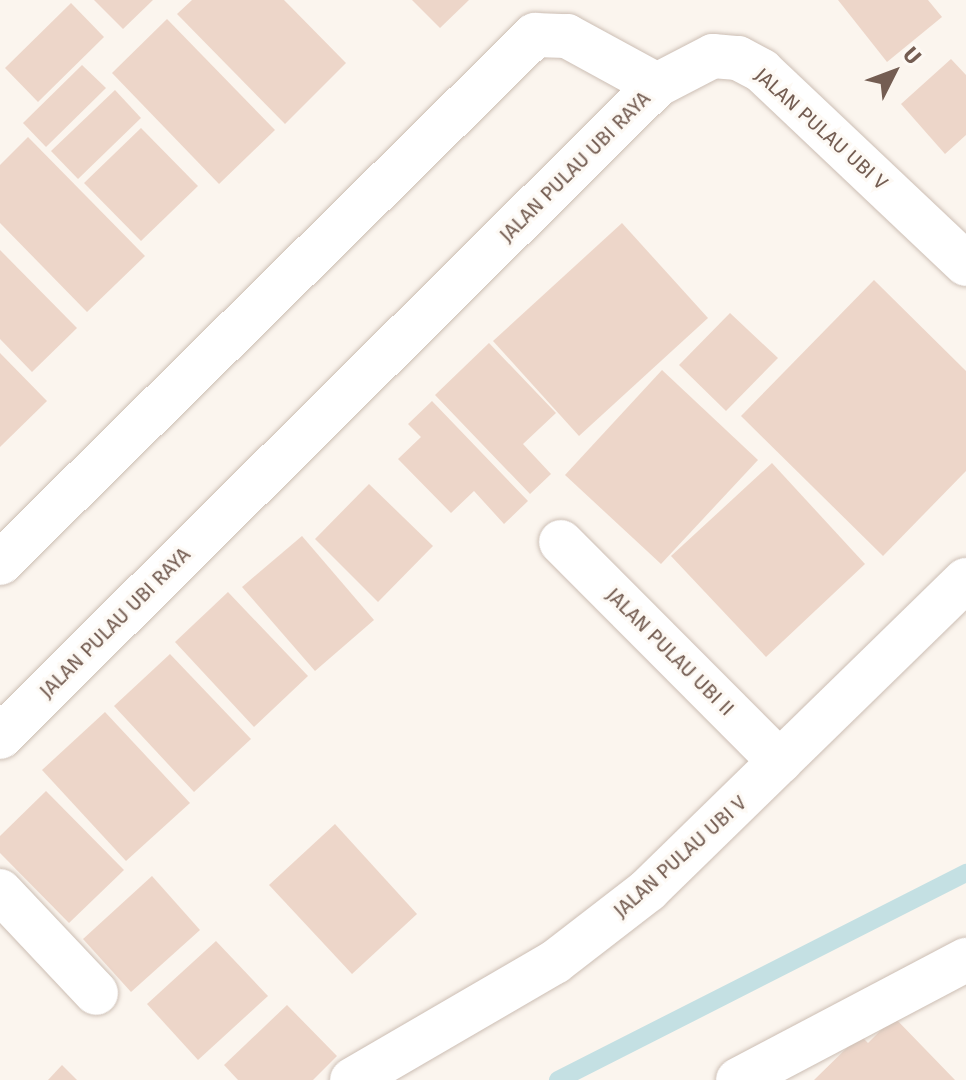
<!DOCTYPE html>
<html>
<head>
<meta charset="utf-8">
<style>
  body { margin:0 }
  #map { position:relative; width:966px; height:1080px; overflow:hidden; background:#fbf5ee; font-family:"Fira Sans",sans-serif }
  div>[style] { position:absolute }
  .stream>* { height:18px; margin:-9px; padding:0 9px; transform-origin:9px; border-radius:9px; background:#c4e0e3 }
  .building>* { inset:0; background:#edd6c9 }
  .roads { filter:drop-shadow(0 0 2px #ccbeb4) drop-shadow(0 0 2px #ccbeb4) }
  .minor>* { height:44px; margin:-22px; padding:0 22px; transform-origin:22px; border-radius:22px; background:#fff }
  span { translate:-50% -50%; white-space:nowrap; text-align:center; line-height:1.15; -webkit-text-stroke:6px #fdf9f4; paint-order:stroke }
  .street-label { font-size:20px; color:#745d52 }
  .north { position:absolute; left:854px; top:32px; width:80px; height:80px; -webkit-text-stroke:6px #fdf9f4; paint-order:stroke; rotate:48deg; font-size:22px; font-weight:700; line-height:32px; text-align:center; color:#745d52 }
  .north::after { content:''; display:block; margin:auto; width:28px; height:36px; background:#745d52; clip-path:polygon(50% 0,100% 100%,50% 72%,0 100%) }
</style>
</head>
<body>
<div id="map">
  <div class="stream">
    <div style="left:558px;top:1080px;width:458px;rotate:-26.9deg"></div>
  </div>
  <div class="building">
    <div style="clip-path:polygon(94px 0,153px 0,123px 29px)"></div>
    <div style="clip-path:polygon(192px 0,284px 0,346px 63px,285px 124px,177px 14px)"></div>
    <div style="clip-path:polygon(412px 0,469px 0,440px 28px)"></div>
    <div style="clip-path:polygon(838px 0,928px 0,942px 17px,887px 62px)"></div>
    <div style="clip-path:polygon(71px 3px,104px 37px,38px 102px,5px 68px)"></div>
    <div style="clip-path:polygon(167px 19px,275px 130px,219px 184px,112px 73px)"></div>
    <div style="clip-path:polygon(951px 59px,966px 75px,966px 135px,945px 154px,901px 104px)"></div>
    <div style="clip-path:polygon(82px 65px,106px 88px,46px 147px,23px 123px)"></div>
    <div style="clip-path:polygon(115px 90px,141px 118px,78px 179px,51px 151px)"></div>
    <div style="clip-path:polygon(141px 128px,198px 186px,141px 241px,84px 183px)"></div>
    <div style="clip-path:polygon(28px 137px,145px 256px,87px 312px,0 223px,0 165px)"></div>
    <div style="clip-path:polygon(622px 223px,708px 318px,579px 436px,493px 341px)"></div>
    <div style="clip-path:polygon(0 250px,77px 328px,32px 372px,0 339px)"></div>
    <div style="clip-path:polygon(874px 280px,966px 371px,966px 471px,883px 556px,741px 416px)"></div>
    <div style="clip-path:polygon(730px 313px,778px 358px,726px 411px,679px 365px)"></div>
    <div style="clip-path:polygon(489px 343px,556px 413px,523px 444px,551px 474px,530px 494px,435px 395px)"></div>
    <div style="clip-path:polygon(0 353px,47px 401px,0 447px)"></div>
    <div style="clip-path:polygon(662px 370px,758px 460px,661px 564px,565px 475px)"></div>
    <div style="clip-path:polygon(432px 401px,528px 501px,504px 524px,474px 491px,451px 513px,398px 459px,421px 437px,408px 424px)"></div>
    <div style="clip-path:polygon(772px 463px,865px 564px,766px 657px,671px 556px)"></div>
    <div style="clip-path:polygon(369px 484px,433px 546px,378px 602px,315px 539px)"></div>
    <div style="clip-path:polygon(302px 536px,374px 620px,315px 671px,242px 587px)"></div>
    <div style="clip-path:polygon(228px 592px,308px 676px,254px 727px,175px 642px)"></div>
    <div style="clip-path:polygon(170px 654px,251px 739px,194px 792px,114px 706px)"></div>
    <div style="clip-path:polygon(105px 712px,190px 803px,126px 861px,42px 770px)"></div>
    <div style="clip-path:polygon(46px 791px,124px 870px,69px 923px,0 853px,0 836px)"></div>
    <div style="clip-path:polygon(335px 824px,417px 914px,352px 974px,269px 885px)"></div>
    <div style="clip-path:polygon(152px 876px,200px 930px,131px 992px,83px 939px)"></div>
    <div style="clip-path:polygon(216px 941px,268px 996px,198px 1060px,147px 1004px)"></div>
    <div style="clip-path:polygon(287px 1005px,337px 1056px,313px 1080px,238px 1080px,224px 1065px)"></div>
    <div style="clip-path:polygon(894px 1017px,955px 1080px,814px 1080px,860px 1035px,868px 1043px)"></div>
    <div style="clip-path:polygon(62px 1065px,77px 1080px,48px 1080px)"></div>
  </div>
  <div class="roads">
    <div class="minor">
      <div style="left:561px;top:542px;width:310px;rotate:45.1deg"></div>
      <div style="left:0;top:563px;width:752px;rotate:-44.62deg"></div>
      <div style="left:535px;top:35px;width:32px;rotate:2deg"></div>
      <div style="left:567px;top:36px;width:102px;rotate:28.6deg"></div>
      <div style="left:0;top:737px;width:926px;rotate:-44.78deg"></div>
      <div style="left:657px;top:85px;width:63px;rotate:-27.4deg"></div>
      <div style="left:713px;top:56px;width:25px;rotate:5deg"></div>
      <div style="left:738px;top:58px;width:27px;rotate:28deg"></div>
      <div style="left:762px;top:71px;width:281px;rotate:43.4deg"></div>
      <div style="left:0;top:891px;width:140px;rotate:46.7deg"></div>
      <div style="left:352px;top:1080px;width:235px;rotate:-30.2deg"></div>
      <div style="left:555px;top:962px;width:118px;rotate:-37.7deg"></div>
      <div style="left:648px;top:890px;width:444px;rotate:-44.3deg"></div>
      <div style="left:738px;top:1080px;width:258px;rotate:-27.8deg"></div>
    </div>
  </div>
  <div class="street-label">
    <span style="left:821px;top:129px;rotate:42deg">JALAN PULAU UBI V</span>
    <span style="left:575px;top:167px;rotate:-45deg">JALAN PULAU UBI RAYA</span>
    <span style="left:115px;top:623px;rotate:-45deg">JALAN PULAU UBI RAYA</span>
    <span style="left:670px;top:652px;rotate:45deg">JALAN PULAU UBI II</span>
    <span style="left:680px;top:857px;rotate:-42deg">JALAN PULAU UBI V</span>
  </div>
  <div class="north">U</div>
</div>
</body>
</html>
